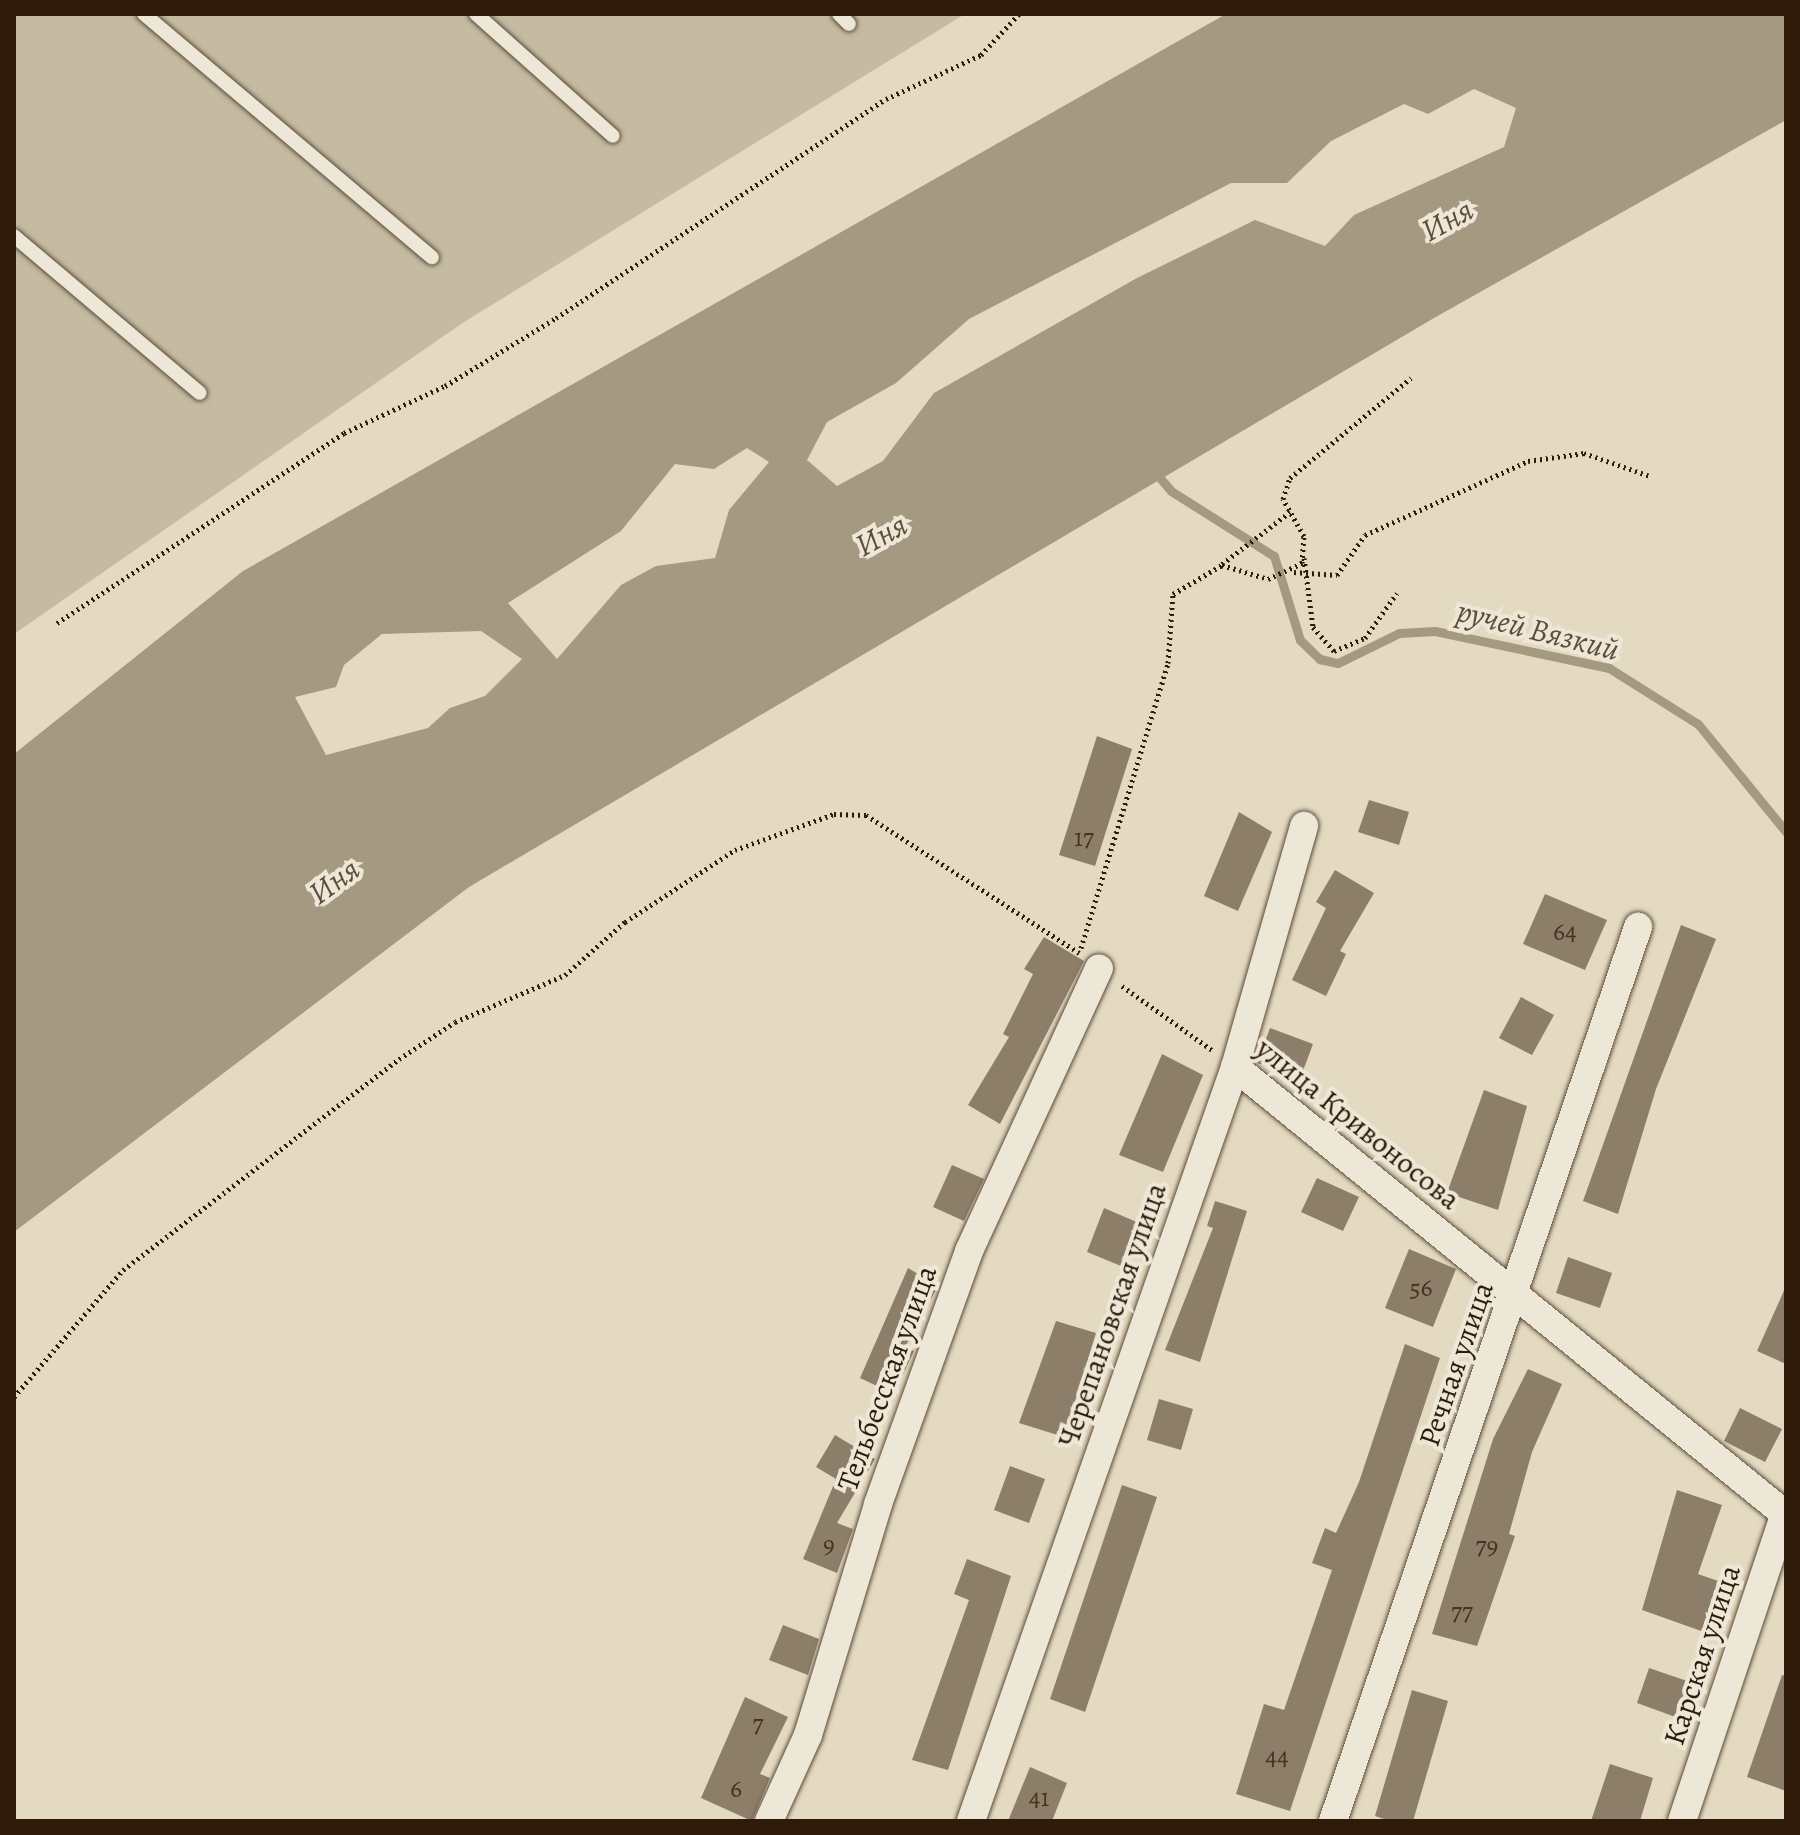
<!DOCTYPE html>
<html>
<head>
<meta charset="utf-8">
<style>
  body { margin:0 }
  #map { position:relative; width:1800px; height:1835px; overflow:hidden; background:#e4dac1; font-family:Alegreya,serif }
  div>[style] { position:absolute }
  .green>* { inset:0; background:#c5baa2 }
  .water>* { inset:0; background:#a69982 }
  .stream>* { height:9px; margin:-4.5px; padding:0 4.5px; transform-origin:4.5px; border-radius:4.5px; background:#a69982 }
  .building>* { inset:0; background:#8d7e69 }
  .path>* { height:5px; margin-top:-2.5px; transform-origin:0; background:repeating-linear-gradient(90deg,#2f1b09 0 2px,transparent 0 6px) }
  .roads { filter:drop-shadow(0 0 2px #5c4b37) drop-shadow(0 0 2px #5c4b37) }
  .service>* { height:14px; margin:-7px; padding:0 7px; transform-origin:7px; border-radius:7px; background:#ede7d7 }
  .minor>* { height:28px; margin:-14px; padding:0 14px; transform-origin:14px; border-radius:14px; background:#ede7d7 }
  span { translate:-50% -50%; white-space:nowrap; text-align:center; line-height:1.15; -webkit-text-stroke:8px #ede7d7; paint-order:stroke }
  .number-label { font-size:26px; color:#463421 }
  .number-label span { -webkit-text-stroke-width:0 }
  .street-label { font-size:30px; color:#2f1b09 }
  .water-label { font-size:32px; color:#5f4d39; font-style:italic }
  .frame { position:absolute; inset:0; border:16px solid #2f1b09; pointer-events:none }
</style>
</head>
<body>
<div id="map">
  <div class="green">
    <div style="clip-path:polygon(14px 14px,965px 14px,464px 322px,14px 634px)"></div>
  </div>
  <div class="water">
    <div style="clip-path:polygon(evenodd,1226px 14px,1786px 14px,1786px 120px,1434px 318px,469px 887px,14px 1232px,14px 754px,243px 571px,1226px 14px,1474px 89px,1516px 108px,1504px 147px,1354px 215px,1325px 246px,1255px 220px,1137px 278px,934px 393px,883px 461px,837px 486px,807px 460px,827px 422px,896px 383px,969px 319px,1231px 183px,1287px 183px,1331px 141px,1404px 104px,1428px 114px,1474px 89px,1226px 14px,747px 448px,769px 462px,729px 510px,715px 558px,656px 566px,621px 585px,557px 659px,508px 603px,621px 531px,675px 464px,714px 469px,747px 448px,1226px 14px,481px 631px,522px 659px,485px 696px,450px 708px,428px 728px,326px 755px,295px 697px,336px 687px,344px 665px,382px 634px,481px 631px)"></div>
  </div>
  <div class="stream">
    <div style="left:1153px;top:470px;width:28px;rotate:49deg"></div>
    <div style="left:1171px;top:491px;width:122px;rotate:32.3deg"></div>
    <div style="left:1274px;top:556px;width:88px;rotate:72.8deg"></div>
    <div style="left:1300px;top:640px;width:28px;rotate:44deg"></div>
    <div style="left:1320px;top:659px;width:18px;rotate:13deg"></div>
    <div style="left:1338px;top:663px;width:68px;rotate:-26.2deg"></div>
    <div style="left:1399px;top:633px;width:36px;rotate:-3deg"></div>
    <div style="left:1435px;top:631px;width:178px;rotate:12deg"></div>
    <div style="left:1609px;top:668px;width:105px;rotate:32.2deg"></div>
    <div style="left:1698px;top:724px;width:139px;rotate:50.8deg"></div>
  </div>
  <div class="building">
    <div style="clip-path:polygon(1097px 736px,1132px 749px,1095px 866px,1059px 855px)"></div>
    <div style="clip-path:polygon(1369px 800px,1409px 812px,1399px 845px,1358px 832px)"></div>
    <div style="clip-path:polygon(1239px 812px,1272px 832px,1238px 911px,1204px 896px)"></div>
    <div style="clip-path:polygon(1335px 870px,1374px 893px,1340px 951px,1346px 954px,1326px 996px,1292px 980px,1326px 908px,1316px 902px)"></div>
    <div style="clip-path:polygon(1545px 894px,1607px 920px,1585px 970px,1523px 944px)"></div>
    <div style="clip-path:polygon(1681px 925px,1716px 939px,1656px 1089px,1618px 1214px,1583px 1201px)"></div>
    <div style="clip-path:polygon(1044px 937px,1084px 961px,1000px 1124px,968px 1105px,1009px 1037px,1003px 1034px,1033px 974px,1024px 969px)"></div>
    <div style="clip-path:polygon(1521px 997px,1554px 1015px,1532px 1055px,1499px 1038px)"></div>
    <div style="clip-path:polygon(1270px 1028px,1313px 1044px,1300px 1079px,1257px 1063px)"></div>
    <div style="clip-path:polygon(1162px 1054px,1203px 1075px,1163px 1172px,1119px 1155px)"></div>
    <div style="clip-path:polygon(1484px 1090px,1527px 1106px,1498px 1210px,1447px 1193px)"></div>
    <div style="clip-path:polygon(952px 1165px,984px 1179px,964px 1221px,933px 1207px)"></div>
    <div style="clip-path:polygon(1317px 1178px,1359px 1197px,1343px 1231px,1301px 1212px)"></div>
    <div style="clip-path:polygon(1215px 1201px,1247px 1211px,1200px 1362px,1165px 1350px,1213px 1228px,1207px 1226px)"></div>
    <div style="clip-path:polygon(1104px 1208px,1139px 1223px,1121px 1266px,1087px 1252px)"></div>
    <div style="clip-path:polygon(1409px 1249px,1456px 1269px,1433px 1327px,1385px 1308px)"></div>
    <div style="clip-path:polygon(1568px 1257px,1612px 1273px,1600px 1308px,1556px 1293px)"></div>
    <div style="clip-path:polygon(908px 1268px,938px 1286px,905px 1347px,914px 1351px,894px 1394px,860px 1378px)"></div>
    <div style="clip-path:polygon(1786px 1286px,1786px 1364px,1757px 1351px)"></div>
    <div style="clip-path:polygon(1056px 1321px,1096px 1333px,1064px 1437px,1019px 1423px)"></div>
    <div style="clip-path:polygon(1405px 1344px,1440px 1358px,1290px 1811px,1236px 1794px,1264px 1704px,1284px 1710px,1332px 1570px,1312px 1563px,1325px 1528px,1336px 1533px,1359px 1482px)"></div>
    <div style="clip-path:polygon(1528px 1369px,1562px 1384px,1532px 1452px,1509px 1534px,1515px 1536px,1477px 1646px,1432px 1634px,1493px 1439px)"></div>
    <div style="clip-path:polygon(1159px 1399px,1193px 1409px,1181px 1450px,1147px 1440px)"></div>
    <div style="clip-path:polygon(1740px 1408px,1782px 1429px,1765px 1462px,1724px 1441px)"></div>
    <div style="clip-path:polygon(835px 1435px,875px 1459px,837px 1523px,853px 1529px,837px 1573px,803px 1559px,836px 1479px,816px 1467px)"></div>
    <div style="clip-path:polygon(1010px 1466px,1045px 1479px,1029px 1523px,994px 1510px)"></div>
    <div style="clip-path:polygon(1122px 1485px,1157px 1497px,1085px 1712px,1050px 1699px)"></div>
    <div style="clip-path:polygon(1677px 1490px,1722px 1505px,1698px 1574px,1721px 1582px,1704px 1632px,1642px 1610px)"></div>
    <div style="clip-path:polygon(967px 1559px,1011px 1576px,948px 1770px,912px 1760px,969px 1600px,954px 1594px)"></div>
    <div style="clip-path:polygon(783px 1625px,819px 1639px,808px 1675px,769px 1660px)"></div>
    <div style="clip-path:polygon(1649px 1668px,1693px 1683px,1681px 1719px,1637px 1703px)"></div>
    <div style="clip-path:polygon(1782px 1675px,1786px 1676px,1786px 1791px,1747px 1777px)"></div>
    <div style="clip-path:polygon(1412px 1690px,1448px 1701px,1413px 1821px,1390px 1821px,1375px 1816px)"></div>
    <div style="clip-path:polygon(745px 1697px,788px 1717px,760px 1774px,770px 1778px,752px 1821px,701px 1798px)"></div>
    <div style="clip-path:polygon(1610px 1764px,1653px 1778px,1640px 1821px,1591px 1821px)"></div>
    <div style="clip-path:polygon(1030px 1767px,1067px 1783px,1052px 1821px,1008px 1821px)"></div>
  </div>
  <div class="path">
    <div style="left:1304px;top:558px;width:70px;rotate:82.6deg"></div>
    <div style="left:1313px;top:627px;width:32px;rotate:49deg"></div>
    <div style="left:1334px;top:651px;width:34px;rotate:-23deg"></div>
    <div style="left:1365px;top:638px;width:55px;rotate:-54.6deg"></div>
    <div style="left:1222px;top:564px;width:86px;rotate:-37.4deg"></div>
    <div style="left:1294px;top:572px;width:43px;rotate:4deg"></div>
    <div style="left:1337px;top:575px;width:49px;rotate:-55deg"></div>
    <div style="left:1365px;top:535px;width:179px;rotate:-24.4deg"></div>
    <div style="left:1528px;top:461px;width:57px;rotate:-8.1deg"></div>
    <div style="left:1584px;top:453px;width:70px;rotate:19.2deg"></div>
    <div style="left:57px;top:623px;width:344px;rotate:-33.5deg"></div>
    <div style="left:344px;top:433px;width:111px;rotate:-25deg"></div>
    <div style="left:445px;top:386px;width:130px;rotate:-31.5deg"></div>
    <div style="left:556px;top:318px;width:396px;rotate:-33.6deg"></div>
    <div style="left:886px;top:99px;width:105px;rotate:-24.9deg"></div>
    <div style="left:981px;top:55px;width:56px;rotate:-47.2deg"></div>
    <div style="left:1081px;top:948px;width:298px;rotate:-73deg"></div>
    <div style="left:1168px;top:663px;width:69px;rotate:-85.9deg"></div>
    <div style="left:1173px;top:594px;width:57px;rotate:-30.6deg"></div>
    <div style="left:1222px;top:565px;width:48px;rotate:16.9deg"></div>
    <div style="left:1268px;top:579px;width:38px;rotate:-25deg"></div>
    <div style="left:1302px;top:563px;width:27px;rotate:-86deg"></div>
    <div style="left:1304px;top:536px;width:43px;rotate:-119.6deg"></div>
    <div style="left:1283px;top:499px;width:22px;rotate:-72deg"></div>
    <div style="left:1290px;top:478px;width:157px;rotate:-39.6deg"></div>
    <div style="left:1122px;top:986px;width:110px;rotate:35.4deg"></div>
    <div style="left:14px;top:1397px;width:167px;rotate:-49.4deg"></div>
    <div style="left:123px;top:1270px;width:347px;rotate:-37.4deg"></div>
    <div style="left:399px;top:1059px;width:67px;rotate:-33.5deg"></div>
    <div style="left:455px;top:1022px;width:120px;rotate:-23.1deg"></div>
    <div style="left:565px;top:975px;width:80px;rotate:-41.5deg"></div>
    <div style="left:625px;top:922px;width:131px;rotate:-33.2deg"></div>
    <div style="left:735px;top:850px;width:105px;rotate:-20deg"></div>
    <div style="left:834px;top:814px;width:32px;rotate:2deg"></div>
    <div style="left:866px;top:815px;width:254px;rotate:32.9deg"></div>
  </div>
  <div class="roads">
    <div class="service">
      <div style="left:144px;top:14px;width:377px;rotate:40.2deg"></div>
      <div style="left:476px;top:14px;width:183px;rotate:41.7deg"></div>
      <div style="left:839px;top:14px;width:14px;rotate:45deg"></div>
      <div style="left:14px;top:236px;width:243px;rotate:40.2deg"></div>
    </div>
    <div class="minor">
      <div style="left:1235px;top:1067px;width:710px;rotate:39.11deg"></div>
      <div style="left:769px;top:1821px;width:94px;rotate:-65.6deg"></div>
      <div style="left:808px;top:1735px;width:241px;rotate:-73.1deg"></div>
      <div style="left:878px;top:1504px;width:269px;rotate:-70.2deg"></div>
      <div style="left:969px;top:1251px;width:311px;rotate:-65.3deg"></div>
      <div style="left:971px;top:1821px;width:799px;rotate:-70.7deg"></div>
      <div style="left:1235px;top:1067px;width:251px;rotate:-74deg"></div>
      <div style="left:1333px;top:1821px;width:945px;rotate:-71.16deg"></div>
      <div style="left:1682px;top:1821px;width:328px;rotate:-71.5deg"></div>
    </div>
  </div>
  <div class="number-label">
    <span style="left:1084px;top:838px">17</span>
    <span style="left:1565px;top:932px">64</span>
    <span style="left:1421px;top:1288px">56</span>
    <span style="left:829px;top:1545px">9</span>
    <span style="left:1487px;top:1546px">79</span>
    <span style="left:1462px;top:1612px">77</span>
    <span style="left:758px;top:1724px">7</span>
    <span style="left:1277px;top:1757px">44</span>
    <span style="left:736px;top:1789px">6</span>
    <span style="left:1039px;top:1798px">41</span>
  </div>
  <div class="street-label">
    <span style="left:1358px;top:1124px;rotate:39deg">улица Кривоносова</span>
    <span style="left:1112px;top:1315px;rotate:-71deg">Черепановская улица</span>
    <span style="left:1456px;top:1364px;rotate:-71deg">Речная улица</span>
    <span style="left:887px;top:1378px;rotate:-70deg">Тельбесская улица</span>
    <span style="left:1702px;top:1655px;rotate:-72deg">Карская улица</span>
  </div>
  <div class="water-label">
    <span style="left:1447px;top:220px;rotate:-29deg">Иня</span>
    <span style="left:881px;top:535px;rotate:-29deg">Иня</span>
    <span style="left:1538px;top:630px;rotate:14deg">ручей Вязкий</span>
    <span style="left:334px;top:881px;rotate:-36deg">Иня</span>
  </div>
  <div class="frame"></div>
</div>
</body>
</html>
